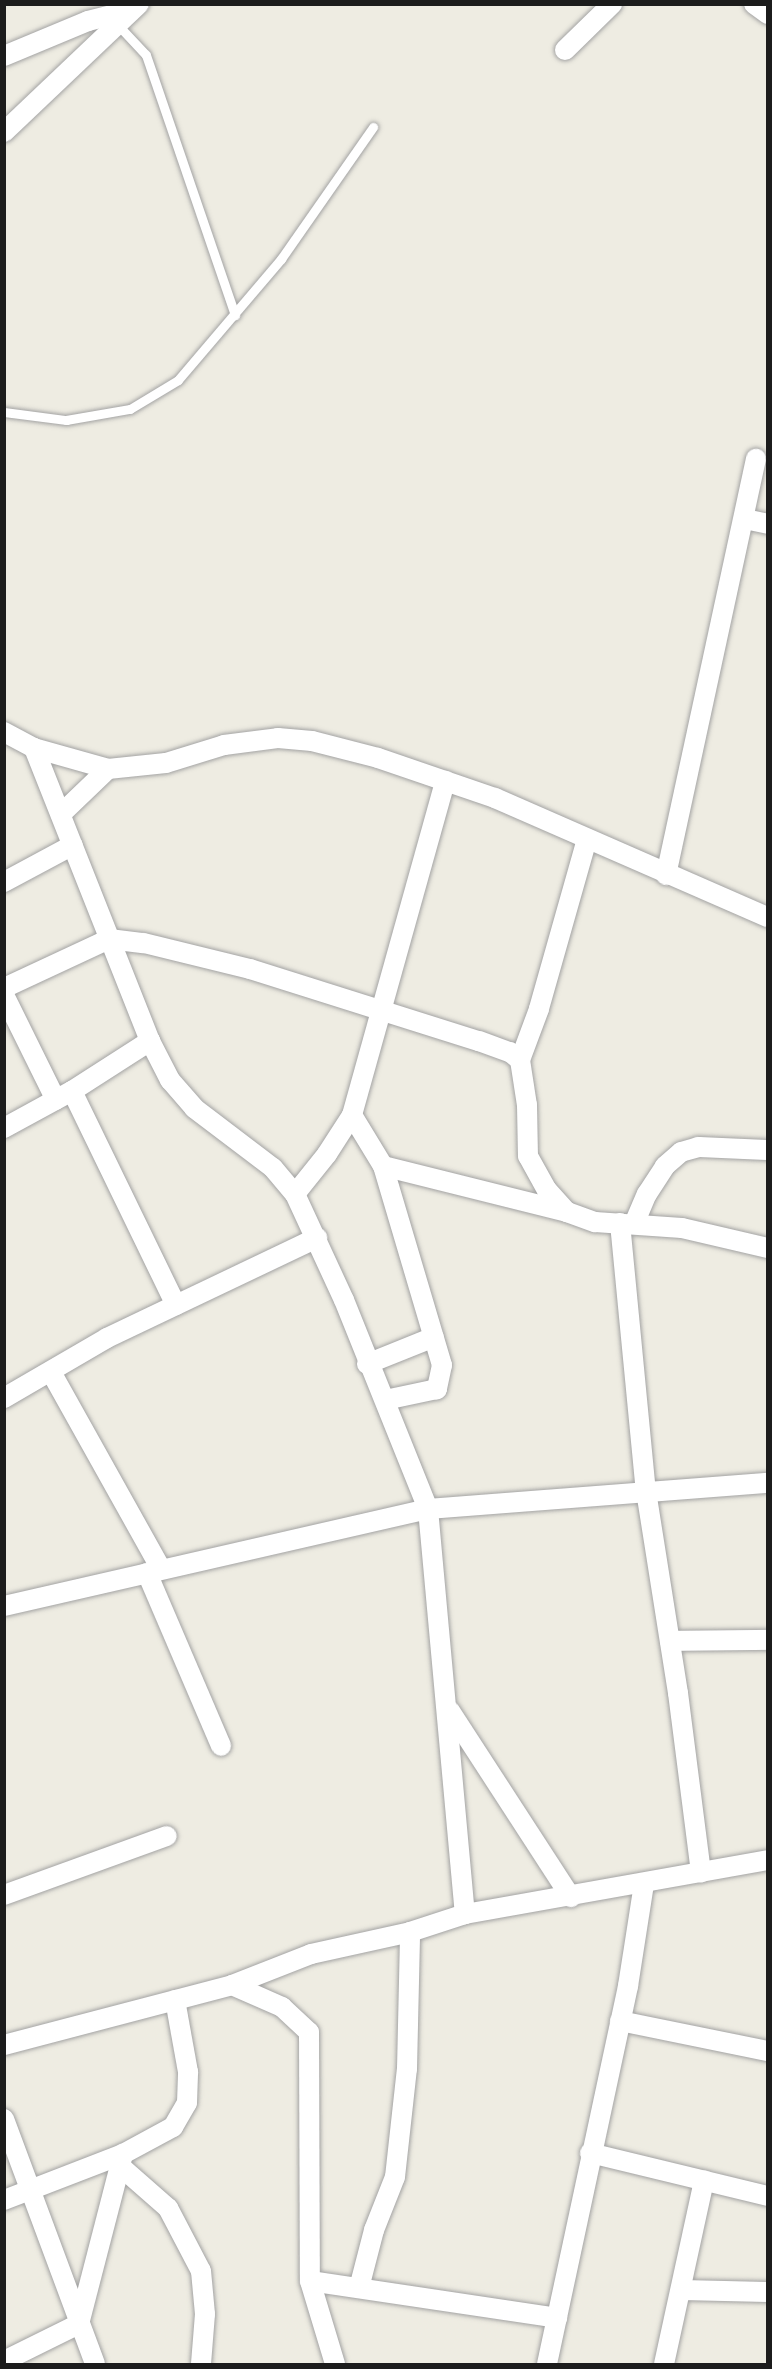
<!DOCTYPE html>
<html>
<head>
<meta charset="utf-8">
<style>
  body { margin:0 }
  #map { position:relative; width:772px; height:2369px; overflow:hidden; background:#eeece2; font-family:"Golos Text",sans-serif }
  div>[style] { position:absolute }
  .roads { filter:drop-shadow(0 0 2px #a3a3a3) drop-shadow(0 0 2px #a3a3a3) }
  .lane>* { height:9px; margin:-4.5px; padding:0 4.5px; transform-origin:4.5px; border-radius:4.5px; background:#fff }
  .street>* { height:20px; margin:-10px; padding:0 10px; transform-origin:10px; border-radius:10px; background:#fff }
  span { translate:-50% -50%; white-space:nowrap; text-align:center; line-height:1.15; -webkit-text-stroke:5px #fff; paint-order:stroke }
  .frame { position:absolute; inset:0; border:6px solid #1c1c1c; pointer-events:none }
</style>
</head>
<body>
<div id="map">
  <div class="roads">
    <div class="lane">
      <div style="left:117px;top:24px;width:42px;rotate:46.9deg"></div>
      <div style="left:146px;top:55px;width:275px;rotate:71.1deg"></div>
      <div style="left:4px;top:412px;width:63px;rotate:7.4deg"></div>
      <div style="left:66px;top:420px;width:65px;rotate:-9.8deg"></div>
      <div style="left:130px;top:409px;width:56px;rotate:-31.1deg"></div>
      <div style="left:178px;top:380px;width:159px;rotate:-49.6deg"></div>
      <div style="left:281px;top:259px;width:161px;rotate:-55.1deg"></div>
    </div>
    <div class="street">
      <div style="left:754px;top:4px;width:17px;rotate:36deg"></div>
      <div style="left:565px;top:50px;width:66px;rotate:-44.4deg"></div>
      <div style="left:4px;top:56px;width:91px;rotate:-22.6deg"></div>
      <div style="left:88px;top:21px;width:44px;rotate:-14.3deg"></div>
      <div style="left:4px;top:132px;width:186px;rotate:-43.5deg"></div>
      <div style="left:745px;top:519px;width:24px;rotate:12deg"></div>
      <div style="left:4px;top:732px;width:34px;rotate:28deg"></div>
      <div style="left:34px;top:748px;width:77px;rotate:15.8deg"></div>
      <div style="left:108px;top:769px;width:58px;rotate:-5.9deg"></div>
      <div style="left:166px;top:763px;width:61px;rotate:-17.2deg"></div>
      <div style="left:224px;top:745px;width:54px;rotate:-7.4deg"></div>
      <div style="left:278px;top:738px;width:34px;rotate:5deg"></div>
      <div style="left:312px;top:741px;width:68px;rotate:14.4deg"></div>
      <div style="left:378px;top:758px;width:124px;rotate:18.9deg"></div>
      <div style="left:495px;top:798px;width:298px;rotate:23.6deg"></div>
      <div style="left:34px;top:748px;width:315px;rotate:68.4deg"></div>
      <div style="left:150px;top:1041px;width:44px;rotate:62.9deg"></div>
      <div style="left:170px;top:1080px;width:37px;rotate:49deg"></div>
      <div style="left:194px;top:1108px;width:99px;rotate:37.2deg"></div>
      <div style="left:273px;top:1168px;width:34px;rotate:50deg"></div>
      <div style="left:295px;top:1194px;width:117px;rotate:65.2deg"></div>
      <div style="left:344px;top:1300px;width:225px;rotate:68.1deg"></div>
      <div style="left:428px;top:1509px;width:407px;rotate:84.8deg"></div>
      <div style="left:61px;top:814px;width:65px;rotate:-43.8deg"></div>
      <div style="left:587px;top:839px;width:177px;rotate:105.8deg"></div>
      <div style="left:539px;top:1009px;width:54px;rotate:110.4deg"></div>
      <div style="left:520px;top:1060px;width:46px;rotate:81.2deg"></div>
      <div style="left:527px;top:1105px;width:51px;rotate:88.9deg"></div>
      <div style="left:528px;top:1156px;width:39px;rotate:61deg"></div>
      <div style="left:547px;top:1190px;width:30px;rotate:48deg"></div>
      <div style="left:567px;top:1212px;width:30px;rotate:20deg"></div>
      <div style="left:595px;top:1222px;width:87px;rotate:3.9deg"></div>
      <div style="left:682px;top:1228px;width:88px;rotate:13.1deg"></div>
      <div style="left:666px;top:875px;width:426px;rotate:-77.8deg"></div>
      <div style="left:4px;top:882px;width:78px;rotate:-28.2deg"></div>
      <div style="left:4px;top:988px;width:116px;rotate:-25deg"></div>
      <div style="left:109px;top:939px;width:35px;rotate:7deg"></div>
      <div style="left:144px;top:943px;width:109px;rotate:13.8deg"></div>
      <div style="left:250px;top:969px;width:240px;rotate:17.5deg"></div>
      <div style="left:479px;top:1041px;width:33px;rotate:20deg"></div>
      <div style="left:510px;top:1052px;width:13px;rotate:39deg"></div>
      <div style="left:4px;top:995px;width:117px;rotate:63.7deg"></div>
      <div style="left:72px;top:1091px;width:238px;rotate:64.1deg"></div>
      <div style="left:352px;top:1115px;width:60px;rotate:58.7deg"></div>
      <div style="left:383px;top:1166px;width:208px;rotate:73.5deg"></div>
      <div style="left:442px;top:1365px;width:25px;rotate:102deg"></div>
      <div style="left:437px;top:1389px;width:53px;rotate:168.1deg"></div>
      <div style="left:4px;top:1128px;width:77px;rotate:-28.6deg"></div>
      <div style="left:72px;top:1091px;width:93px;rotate:-32.7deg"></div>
      <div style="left:383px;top:1166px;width:190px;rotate:14deg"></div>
      <div style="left:295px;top:1194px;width:51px;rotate:-51.3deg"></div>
      <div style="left:327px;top:1154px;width:46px;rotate:-57.3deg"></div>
      <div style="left:352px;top:1115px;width:347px;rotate:-74.4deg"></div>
      <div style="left:620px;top:1223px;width:269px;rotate:84.5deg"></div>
      <div style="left:646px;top:1491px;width:205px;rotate:81deg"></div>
      <div style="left:678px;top:1693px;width:181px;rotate:82.7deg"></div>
      <div style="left:634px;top:1224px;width:33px;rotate:-67deg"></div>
      <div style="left:647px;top:1194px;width:33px;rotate:-57deg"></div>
      <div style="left:665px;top:1166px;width:21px;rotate:-41deg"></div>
      <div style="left:681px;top:1152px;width:18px;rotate:-16deg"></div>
      <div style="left:698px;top:1147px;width:70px;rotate:2.5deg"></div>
      <div style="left:367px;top:1364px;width:72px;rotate:-21.9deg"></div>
      <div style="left:51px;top:1372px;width:226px;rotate:60.8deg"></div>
      <div style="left:4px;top:1398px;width:119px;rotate:-30.2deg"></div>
      <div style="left:107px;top:1338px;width:233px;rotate:-25.5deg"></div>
      <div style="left:147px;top:1573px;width:188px;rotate:66.8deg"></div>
      <div style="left:4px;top:1606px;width:435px;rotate:-12.9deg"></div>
      <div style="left:428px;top:1509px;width:341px;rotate:-4.4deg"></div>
      <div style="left:670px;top:1641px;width:98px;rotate:-0.6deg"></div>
      <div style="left:450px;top:1711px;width:222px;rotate:57deg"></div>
      <div style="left:4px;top:1895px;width:173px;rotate:-19.9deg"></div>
      <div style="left:232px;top:1985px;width:55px;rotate:23.7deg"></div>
      <div style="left:282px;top:2007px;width:37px;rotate:43deg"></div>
      <div style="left:309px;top:2032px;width:249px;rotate:89.8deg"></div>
      <div style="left:310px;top:2281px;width:250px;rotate:8.5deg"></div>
      <div style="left:620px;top:2021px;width:151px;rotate:11.5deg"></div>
      <div style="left:4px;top:2045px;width:236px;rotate:-14.7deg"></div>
      <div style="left:232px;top:1985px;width:85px;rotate:-21.4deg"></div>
      <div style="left:311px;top:1954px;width:101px;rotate:-12.5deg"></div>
      <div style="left:410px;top:1932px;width:58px;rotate:-18.1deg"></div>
      <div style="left:465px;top:1914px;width:308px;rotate:-10.1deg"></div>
      <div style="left:4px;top:2119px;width:261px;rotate:69.6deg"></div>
      <div style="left:590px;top:2153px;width:183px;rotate:13.6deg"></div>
      <div style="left:120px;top:2166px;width:64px;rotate:41.2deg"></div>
      <div style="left:168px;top:2208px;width:71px;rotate:62.4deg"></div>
      <div style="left:201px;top:2271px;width:43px;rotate:84.7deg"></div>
      <div style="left:205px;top:2314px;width:50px;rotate:94.6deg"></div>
      <div style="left:4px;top:2200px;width:128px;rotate:-21.1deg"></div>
      <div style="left:123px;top:2154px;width:57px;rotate:-28.4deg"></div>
      <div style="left:173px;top:2127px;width:28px;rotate:-60deg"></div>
      <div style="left:187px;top:2103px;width:31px;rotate:-88deg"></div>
      <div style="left:188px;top:2072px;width:73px;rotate:-100.2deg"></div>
      <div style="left:310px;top:2281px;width:87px;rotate:73.2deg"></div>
      <div style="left:359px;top:2288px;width:60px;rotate:-75.5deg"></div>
      <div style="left:374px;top:2230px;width:57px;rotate:-68.4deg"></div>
      <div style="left:395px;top:2177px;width:109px;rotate:-83.7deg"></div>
      <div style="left:407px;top:2069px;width:137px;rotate:-88.7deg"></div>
      <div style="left:681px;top:2290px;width:87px;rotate:1.3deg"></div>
      <div style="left:4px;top:2361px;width:84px;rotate:-26.3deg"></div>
      <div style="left:79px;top:2324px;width:176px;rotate:-75.5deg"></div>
      <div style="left:547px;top:2364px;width:387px;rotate:-77.9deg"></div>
      <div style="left:628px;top:1986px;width:103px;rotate:-81.1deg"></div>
      <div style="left:664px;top:2364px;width:188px;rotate:-77.7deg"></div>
    </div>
  </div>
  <div class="frame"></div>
</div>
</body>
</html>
